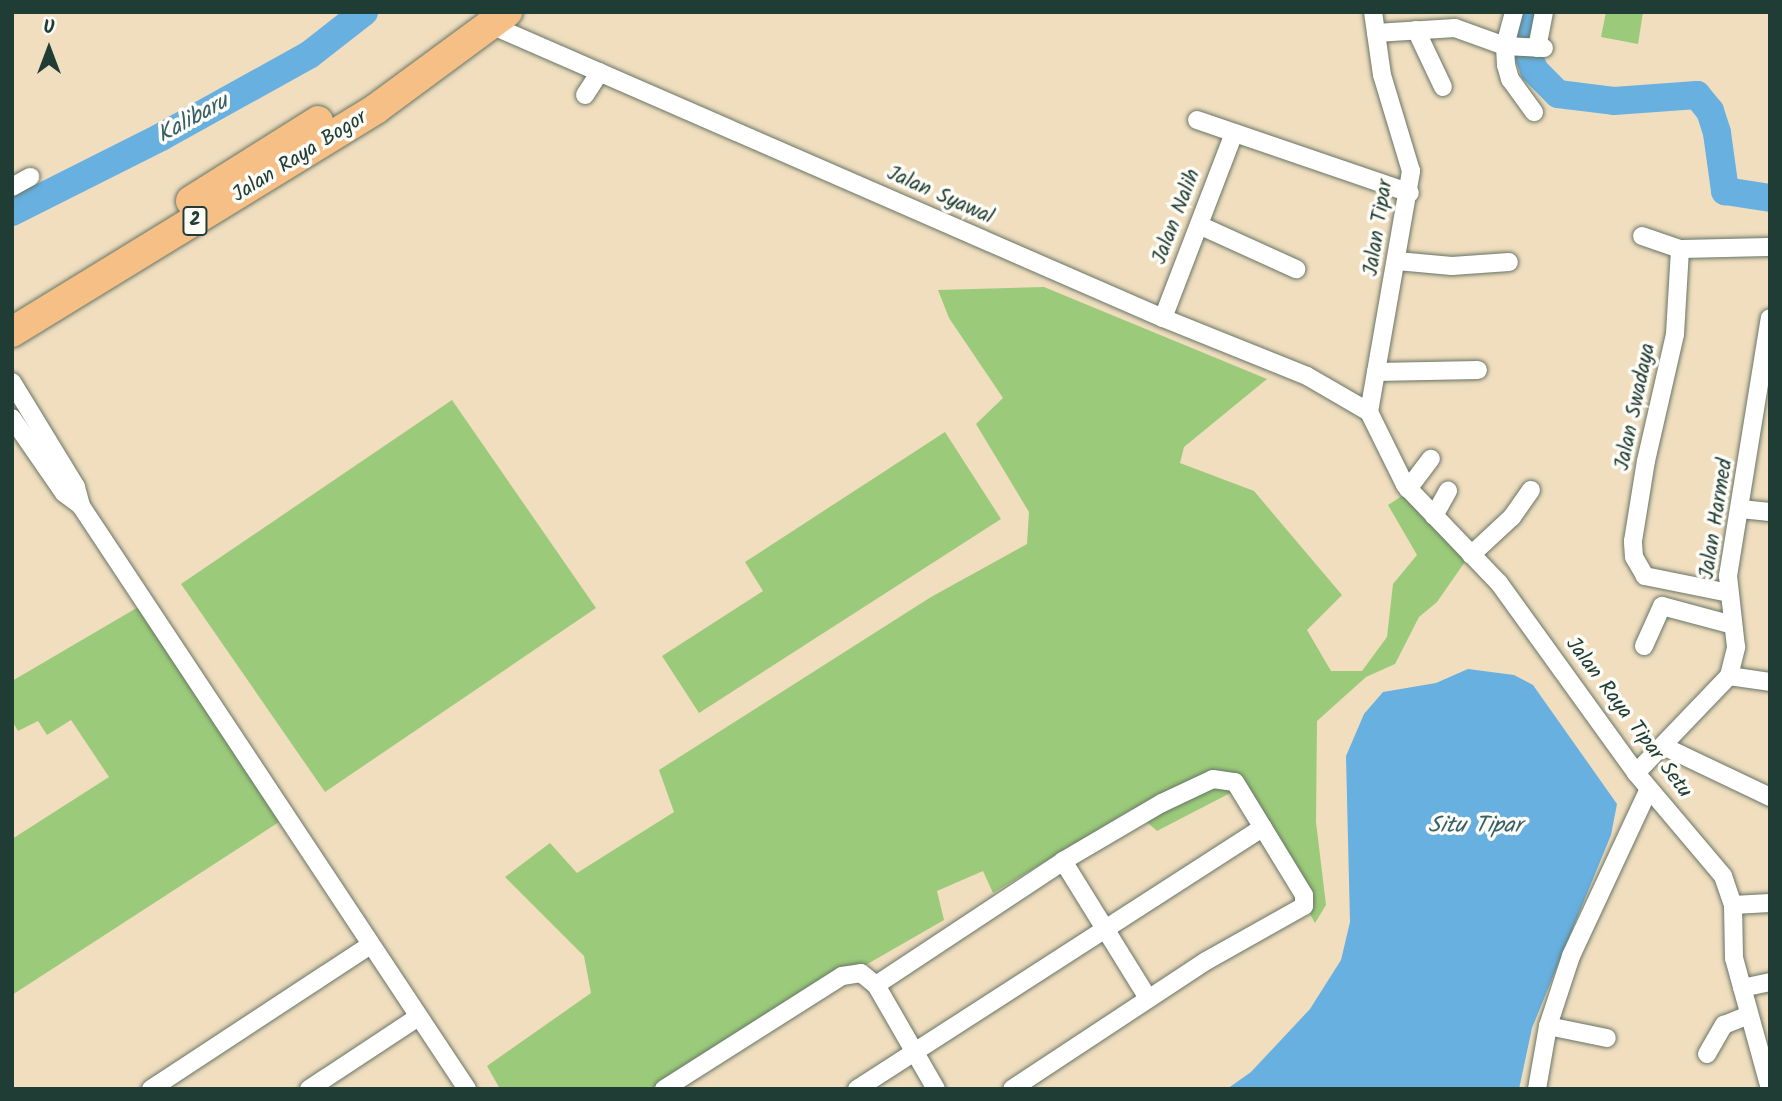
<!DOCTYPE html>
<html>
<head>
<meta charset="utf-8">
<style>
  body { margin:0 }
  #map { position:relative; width:1782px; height:1101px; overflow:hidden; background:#f0debf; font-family:Kalam,sans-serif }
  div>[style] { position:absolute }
  .green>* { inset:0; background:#9bcb7a }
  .water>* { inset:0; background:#68b0e0 }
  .river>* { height:28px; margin:-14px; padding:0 14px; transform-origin:14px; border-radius:14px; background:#68b0e0 }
  .roads { filter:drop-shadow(0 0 2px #687565) drop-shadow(0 0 2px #687565) }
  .minor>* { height:18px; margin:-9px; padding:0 9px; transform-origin:9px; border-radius:9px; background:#fff }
  .trunk>* { height:30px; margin:-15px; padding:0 15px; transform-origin:15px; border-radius:15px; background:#f5bf86 }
  span { translate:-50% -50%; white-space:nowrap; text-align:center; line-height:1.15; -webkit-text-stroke:7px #fdfcf7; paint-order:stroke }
  .shield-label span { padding:2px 5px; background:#fdfcf7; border:2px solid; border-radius:5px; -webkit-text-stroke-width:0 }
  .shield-label { font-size:19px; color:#1f3d34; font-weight:700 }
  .street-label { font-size:21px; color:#1f3d34 }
  .water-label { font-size:23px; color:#356068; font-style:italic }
  .frame { position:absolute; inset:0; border:14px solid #1f3d34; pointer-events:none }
  .north { position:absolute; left:14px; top:14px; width:70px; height:70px; -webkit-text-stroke:5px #fdfcf7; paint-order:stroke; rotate:0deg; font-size:19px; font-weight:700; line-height:28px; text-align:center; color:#1f3d34 }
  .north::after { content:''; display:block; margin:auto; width:24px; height:32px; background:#1f3d34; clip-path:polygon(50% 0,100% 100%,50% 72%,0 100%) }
</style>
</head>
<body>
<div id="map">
  <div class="green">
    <div style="clip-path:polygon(1606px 12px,1643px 12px,1638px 44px,1601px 37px)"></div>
    <div style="clip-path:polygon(1044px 287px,1267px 379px,1184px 447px,1180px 463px,1254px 491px,1342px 595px,1307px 630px,1331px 671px,1362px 671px,1387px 637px,1393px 584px,1417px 555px,1388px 505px,1408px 492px,1469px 556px,1437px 602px,1419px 617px,1395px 664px,1366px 677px,1317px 721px,1316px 822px,1326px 905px,1315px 923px,1238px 789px,1157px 831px,1132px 809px,993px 893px,983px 871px,937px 891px,944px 920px,650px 1089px,500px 1089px,487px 1066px,591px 993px,584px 956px,505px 877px,550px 843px,577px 873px,674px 812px,659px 770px,931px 597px,1027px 544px,1029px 512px,976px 424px,1003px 398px,949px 318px,938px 290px)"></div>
    <div style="clip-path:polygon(452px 400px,596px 608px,325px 792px,181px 584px)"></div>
    <div style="clip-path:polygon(945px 432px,1001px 519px,699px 713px,662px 656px,763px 591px,745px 562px)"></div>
    <div style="clip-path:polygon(140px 606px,279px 822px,12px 995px,12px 839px,109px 777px,71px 720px,47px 735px,38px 721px,18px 731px,12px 721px,12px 681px)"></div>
  </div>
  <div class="water">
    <div style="clip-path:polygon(1468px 669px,1514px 675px,1533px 685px,1617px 804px,1611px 835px,1532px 1028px,1519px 1089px,1227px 1089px,1251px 1072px,1310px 1009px,1341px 960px,1350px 922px,1346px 756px,1364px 714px,1383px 692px,1436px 683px)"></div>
  </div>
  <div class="river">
    <div style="left:1528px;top:12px;width:34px;rotate:95deg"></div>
    <div style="left:1525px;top:46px;width:26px;rotate:69deg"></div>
    <div style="left:1534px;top:70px;width:34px;rotate:45deg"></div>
    <div style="left:1558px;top:94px;width:56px;rotate:7.1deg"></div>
    <div style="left:1614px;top:101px;width:83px;rotate:-4.1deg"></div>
    <div style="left:1697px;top:95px;width:21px;rotate:51deg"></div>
    <div style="left:1710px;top:111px;width:23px;rotate:72deg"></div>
    <div style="left:1717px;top:133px;width:59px;rotate:82.1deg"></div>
    <div style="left:1725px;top:191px;width:46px;rotate:8.8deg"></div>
    <div style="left:12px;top:212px;width:167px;rotate:-26.7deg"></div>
    <div style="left:161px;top:137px;width:169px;rotate:-29deg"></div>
    <div style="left:309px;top:55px;width:70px;rotate:-38deg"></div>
  </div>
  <div class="roads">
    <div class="minor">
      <div style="left:1514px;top:12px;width:35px;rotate:105deg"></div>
      <div style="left:1505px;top:46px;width:19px;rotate:87deg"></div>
      <div style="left:1506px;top:65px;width:15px;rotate:74deg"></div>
      <div style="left:1510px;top:79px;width:41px;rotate:54deg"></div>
      <div style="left:491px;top:25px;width:733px;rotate:23.56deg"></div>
      <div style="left:1163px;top:318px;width:155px;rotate:21.9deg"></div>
      <div style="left:1307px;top:376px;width:72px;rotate:30.1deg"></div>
      <div style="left:1416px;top:30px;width:63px;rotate:64.7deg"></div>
      <div style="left:1376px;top:33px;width:79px;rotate:-3.6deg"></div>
      <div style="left:1455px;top:28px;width:53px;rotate:19.8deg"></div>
      <div style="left:1505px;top:46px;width:39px;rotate:3deg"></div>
      <div style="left:1537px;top:48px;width:37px;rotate:-79deg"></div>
      <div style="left:585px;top:95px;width:27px;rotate:-57deg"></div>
      <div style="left:1197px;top:120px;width:225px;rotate:18.9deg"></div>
      <div style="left:12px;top:187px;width:21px;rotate:-29deg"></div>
      <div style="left:1199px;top:225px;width:107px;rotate:24.4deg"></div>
      <div style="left:1642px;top:236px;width:40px;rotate:18.9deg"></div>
      <div style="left:1397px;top:261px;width:55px;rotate:5.2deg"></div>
      <div style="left:1452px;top:266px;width:57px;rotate:-4deg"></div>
      <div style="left:1163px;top:318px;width:198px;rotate:-69deg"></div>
      <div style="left:1376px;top:372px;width:102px;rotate:-1.1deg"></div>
      <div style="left:12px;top:382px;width:123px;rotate:58.6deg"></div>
      <div style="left:76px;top:487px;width:20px;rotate:75deg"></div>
      <div style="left:81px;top:506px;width:699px;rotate:56.49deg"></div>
      <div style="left:1369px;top:412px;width:81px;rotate:63.7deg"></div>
      <div style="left:1405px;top:485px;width:136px;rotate:46.2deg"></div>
      <div style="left:1499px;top:583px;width:234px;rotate:54.2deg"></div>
      <div style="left:1636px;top:773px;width:135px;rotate:49.8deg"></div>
      <div style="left:1723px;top:876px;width:31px;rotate:71deg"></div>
      <div style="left:1733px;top:905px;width:53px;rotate:88.9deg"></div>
      <div style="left:1734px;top:958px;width:136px;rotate:74.6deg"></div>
      <div style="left:1369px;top:412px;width:245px;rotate:-80.1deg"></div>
      <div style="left:1411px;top:171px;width:100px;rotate:-106.8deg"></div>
      <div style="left:1382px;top:75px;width:64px;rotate:-98.1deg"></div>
      <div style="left:12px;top:418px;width:91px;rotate:55.3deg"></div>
      <div style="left:64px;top:493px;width:21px;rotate:37deg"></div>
      <div style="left:1408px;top:489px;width:38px;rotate:-53deg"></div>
      <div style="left:1741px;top:509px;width:29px;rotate:6deg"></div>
      <div style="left:1434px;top:516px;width:29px;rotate:-61deg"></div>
      <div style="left:1471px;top:555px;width:56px;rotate:-42.8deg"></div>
      <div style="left:1512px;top:517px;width:33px;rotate:-55deg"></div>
      <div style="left:1729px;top:593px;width:86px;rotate:-168.6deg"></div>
      <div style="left:1645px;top:576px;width:22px;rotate:-120deg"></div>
      <div style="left:1634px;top:557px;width:16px;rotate:-94deg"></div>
      <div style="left:1633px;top:541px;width:81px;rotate:-80.8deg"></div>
      <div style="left:1646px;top:461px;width:130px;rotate:-77.1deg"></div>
      <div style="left:1675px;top:334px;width:85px;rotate:-86.6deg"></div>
      <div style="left:1680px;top:249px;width:90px;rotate:-1.3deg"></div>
      <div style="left:1644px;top:646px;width:44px;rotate:-65.8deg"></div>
      <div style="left:1662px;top:606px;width:73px;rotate:15deg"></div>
      <div style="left:1729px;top:676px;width:41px;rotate:8.3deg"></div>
      <div style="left:1663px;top:746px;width:119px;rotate:25.5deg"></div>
      <div style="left:1636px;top:773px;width:134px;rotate:-46.2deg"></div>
      <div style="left:1729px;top:676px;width:30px;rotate:-76deg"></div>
      <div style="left:1736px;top:647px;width:71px;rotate:-96.4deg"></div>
      <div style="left:1728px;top:576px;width:261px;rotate:-80.8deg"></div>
      <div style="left:1063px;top:861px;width:161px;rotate:58.2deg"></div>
      <div style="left:1733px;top:905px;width:37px;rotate:-3deg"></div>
      <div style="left:876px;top:985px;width:120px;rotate:60deg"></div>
      <div style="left:1742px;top:988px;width:29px;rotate:-12deg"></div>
      <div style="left:1548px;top:1026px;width:60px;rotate:11.5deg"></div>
      <div style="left:1707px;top:1054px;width:34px;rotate:-60deg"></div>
      <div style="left:1724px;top:1025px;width:27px;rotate:-22deg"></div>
      <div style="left:151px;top:1089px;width:262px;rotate:-33.3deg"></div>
      <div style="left:309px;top:1089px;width:131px;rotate:-33.4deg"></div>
      <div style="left:664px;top:1089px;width:211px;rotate:-32.4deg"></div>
      <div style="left:842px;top:976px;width:19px;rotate:-9deg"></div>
      <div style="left:861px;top:973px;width:19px;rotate:39deg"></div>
      <div style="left:876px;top:985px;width:224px;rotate:-33.5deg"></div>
      <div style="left:1063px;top:861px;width:115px;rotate:-30.4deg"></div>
      <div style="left:1162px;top:803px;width:56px;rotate:-25.2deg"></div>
      <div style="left:1213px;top:779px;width:22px;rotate:8deg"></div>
      <div style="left:1235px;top:782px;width:132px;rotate:58.6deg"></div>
      <div style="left:1304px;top:895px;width:11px;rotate:90deg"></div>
      <div style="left:1304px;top:906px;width:112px;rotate:150.7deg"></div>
      <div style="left:1206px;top:961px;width:232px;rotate:146.6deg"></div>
      <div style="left:857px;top:1089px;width:483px;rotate:-32.8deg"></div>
      <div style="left:1537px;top:1089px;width:64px;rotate:-80.1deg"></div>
      <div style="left:1548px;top:1026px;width:74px;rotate:-71.8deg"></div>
      <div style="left:1571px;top:956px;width:184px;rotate:-65deg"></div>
    </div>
    <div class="trunk">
      <div style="left:191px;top:201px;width:150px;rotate:-32.2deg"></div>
      <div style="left:12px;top:332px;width:428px;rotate:-31.5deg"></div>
      <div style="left:377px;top:108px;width:162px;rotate:-36.4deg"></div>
    </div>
  </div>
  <div class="shield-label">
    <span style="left:195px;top:221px">2</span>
  </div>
  <div class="street-label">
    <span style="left:300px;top:157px;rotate:-32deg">Jalan Raya Bogor</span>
    <span style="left:940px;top:196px;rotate:24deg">Jalan Syawal</span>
    <span style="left:1177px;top:217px;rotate:-69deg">Jalan Nalih</span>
    <span style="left:1379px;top:228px;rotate:-81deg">Jalan Tipar</span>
    <span style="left:1636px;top:407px;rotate:-78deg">Jalan Swadaya</span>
    <span style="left:1717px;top:519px;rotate:-81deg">Jalan Harmed</span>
    <span style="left:1628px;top:718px;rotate:53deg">Jalan Raya Tipar Setu</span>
  </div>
  <div class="water-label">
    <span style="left:193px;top:119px;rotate:-29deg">Kalibaru</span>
    <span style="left:1475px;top:826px">Situ Tipar</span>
  </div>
  <div class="frame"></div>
  <div class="north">U</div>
</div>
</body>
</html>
